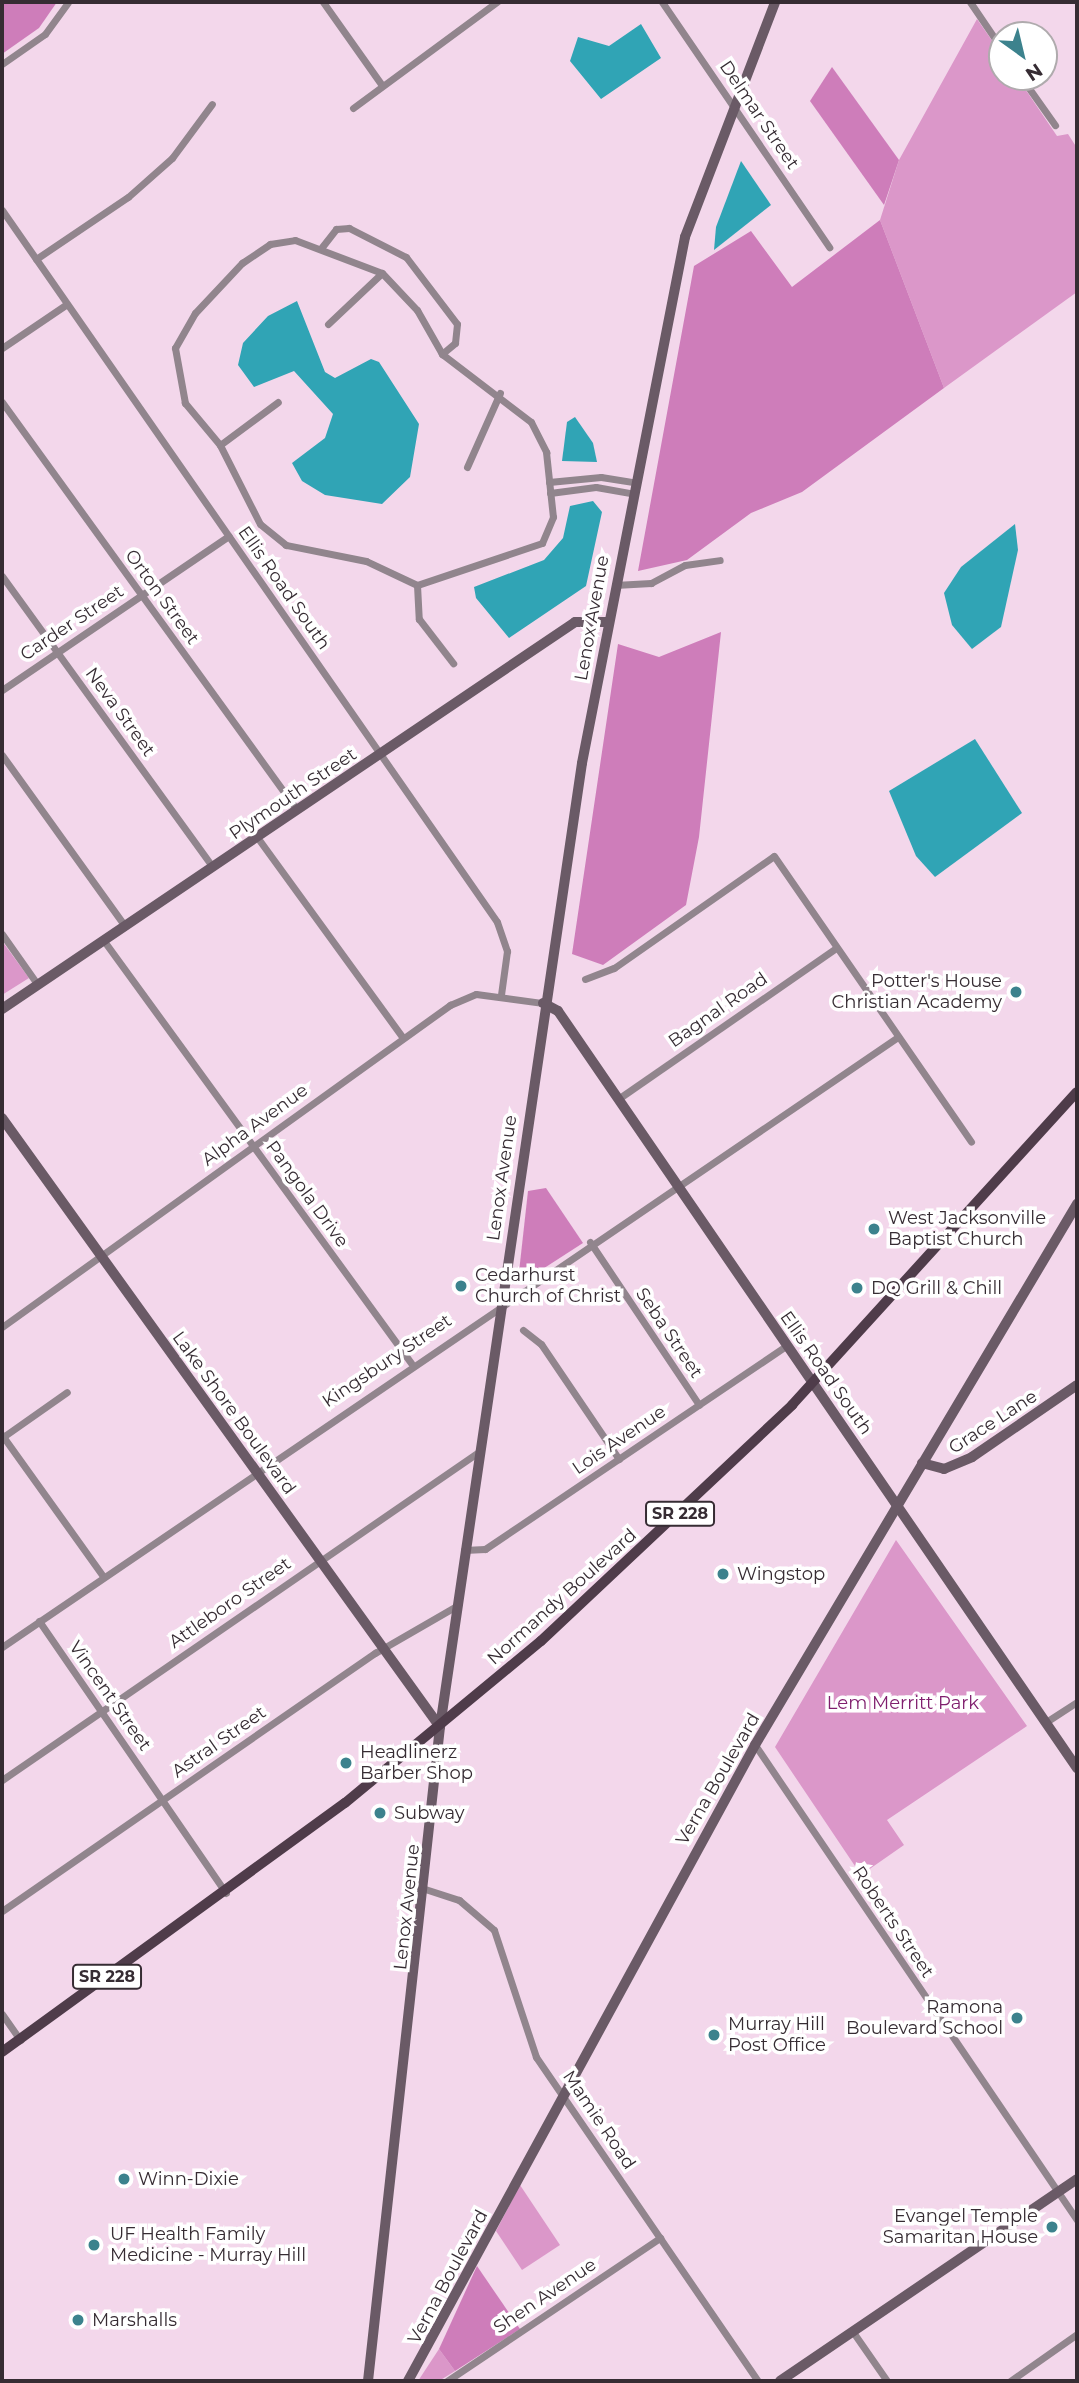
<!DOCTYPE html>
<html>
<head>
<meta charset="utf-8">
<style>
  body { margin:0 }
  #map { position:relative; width:1079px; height:2383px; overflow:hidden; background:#f3d7eb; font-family:Montserrat,sans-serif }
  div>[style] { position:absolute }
  .green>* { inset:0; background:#db97c9 }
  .forest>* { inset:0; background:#ce7dba }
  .water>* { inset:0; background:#30a4b5 }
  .street>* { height:7px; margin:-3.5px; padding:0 3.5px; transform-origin:3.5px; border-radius:3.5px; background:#91858d }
  .secondary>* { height:10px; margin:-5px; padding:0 5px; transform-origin:5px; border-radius:5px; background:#6a5a66 }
  .primary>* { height:10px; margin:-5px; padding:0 5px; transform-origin:5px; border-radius:5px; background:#4f3c4a }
  .dots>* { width:19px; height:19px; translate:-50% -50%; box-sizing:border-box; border:4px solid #fff; border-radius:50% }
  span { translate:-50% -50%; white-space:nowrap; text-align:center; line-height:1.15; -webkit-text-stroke:7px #fff; paint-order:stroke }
  .shield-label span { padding:2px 5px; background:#fff; border:2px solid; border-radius:5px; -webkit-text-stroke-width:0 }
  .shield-label { font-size:16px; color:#362c33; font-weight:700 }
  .street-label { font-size:18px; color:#362c33 }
  .poi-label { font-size:18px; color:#362c33 }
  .right { translate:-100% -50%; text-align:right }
  .left { translate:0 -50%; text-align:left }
  .park-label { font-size:18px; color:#801f6e }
  .frame { position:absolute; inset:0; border:4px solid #362c33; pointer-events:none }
  .north { position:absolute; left:988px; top:21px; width:70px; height:70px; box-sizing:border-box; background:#fff; border:2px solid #afabad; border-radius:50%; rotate:146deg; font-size:19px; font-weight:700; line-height:28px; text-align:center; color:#362c33 }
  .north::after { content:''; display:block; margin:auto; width:24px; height:32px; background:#3c828d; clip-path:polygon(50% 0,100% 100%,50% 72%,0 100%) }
</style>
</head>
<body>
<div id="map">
  <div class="green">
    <div style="clip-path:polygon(977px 19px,1002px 55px,1002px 77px,1017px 77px,1057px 136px,1068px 134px,1077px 148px,1077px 292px,944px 388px,880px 220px,899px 160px)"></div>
    <div style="clip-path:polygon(2px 941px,29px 978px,2px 995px)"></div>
    <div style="clip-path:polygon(896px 1540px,1027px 1726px,887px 1820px,904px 1845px,861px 1875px,775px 1747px)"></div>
    <div style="clip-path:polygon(520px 2185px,560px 2245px,522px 2270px,496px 2231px)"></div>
    <div style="clip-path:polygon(439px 2349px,455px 2371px,439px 2381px,418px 2381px)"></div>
  </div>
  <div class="forest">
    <div style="clip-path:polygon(2px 2px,57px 2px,39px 28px,2px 54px)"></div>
    <div style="clip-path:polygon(832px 67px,899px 160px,884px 205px,810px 101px)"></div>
    <div style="clip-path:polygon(880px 220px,944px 388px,802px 492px,751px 513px,687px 560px,638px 571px,694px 266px,751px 231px,792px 287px)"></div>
    <div style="clip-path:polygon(721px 632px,699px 837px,686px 905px,603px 965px,572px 954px,618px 644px,659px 657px)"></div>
    <div style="clip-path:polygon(546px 1188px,583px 1243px,535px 1274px,519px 1272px,528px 1191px)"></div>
    <div style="clip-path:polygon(477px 2266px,520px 2329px,455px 2371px,439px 2349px)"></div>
  </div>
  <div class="water">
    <div style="clip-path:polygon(641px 24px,661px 58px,601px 99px,570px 61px,578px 37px,609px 46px)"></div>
    <div style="clip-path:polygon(741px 161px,771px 205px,714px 250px,716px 227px)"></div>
    <div style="clip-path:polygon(297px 301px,325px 372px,335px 378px,371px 359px,379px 362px,419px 424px,410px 477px,382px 504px,325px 495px,302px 481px,292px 463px,325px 438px,333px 414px,294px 371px,254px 387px,238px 365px,243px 343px,268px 316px)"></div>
    <div style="clip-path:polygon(575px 417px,593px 443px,597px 462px,562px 461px,567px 422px)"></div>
    <div style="clip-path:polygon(593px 501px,602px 512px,586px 586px,509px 638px,476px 598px,474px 587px,544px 560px,563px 538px,570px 506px)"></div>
    <div style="clip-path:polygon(1015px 524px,1018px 550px,1001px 627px,972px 649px,952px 625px,944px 593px,961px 567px)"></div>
    <div style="clip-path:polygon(975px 739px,1022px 813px,935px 877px,916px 856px,889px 791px)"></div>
  </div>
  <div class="street">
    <div style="left:323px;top:2px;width:100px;rotate:54.7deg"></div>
    <div style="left:662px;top:2px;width:297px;rotate:55.7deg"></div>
    <div style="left:970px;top:2px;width:57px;rotate:55.8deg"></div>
    <div style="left:2px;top:64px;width:52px;rotate:-34.9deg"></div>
    <div style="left:45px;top:34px;width:39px;rotate:-54deg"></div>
    <div style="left:1021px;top:77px;width:59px;rotate:54.7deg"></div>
    <div style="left:353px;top:108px;width:179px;rotate:-36.4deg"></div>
    <div style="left:2px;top:210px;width:867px;rotate:55.19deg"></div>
    <div style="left:497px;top:922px;width:31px;rotate:71deg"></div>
    <div style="left:507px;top:951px;width:44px;rotate:97.8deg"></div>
    <div style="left:295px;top:240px;width:93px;rotate:20.8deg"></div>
    <div style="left:382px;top:273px;width:51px;rotate:46.6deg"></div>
    <div style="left:417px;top:310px;width:51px;rotate:60.4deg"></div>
    <div style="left:442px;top:354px;width:112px;rotate:37.4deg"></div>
    <div style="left:531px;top:422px;width:34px;rotate:63deg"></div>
    <div style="left:546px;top:452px;width:65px;rotate:83.9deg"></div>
    <div style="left:553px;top:517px;width:28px;rotate:113deg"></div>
    <div style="left:542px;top:543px;width:132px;rotate:161.4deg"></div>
    <div style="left:417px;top:585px;width:56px;rotate:-154.8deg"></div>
    <div style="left:366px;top:561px;width:82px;rotate:-168.7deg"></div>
    <div style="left:286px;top:545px;width:33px;rotate:-141deg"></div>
    <div style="left:260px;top:524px;width:89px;rotate:-116.9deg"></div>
    <div style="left:220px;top:445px;width:55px;rotate:-129.8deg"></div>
    <div style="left:185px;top:403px;width:56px;rotate:-100.3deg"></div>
    <div style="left:175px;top:348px;width:40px;rotate:-60.3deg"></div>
    <div style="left:195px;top:313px;width:69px;rotate:-46.8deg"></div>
    <div style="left:242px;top:263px;width:34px;rotate:-34deg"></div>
    <div style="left:270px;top:244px;width:25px;rotate:-9deg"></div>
    <div style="left:322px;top:247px;width:23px;rotate:-52deg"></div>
    <div style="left:336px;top:229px;width:13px;rotate:-4deg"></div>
    <div style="left:349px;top:228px;width:64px;rotate:27deg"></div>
    <div style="left:406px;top:257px;width:84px;rotate:52.7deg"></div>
    <div style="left:457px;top:324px;width:19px;rotate:96deg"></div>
    <div style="left:455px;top:343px;width:17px;rotate:140deg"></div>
    <div style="left:36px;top:259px;width:111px;rotate:-34deg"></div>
    <div style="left:128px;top:197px;width:59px;rotate:-41.6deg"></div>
    <div style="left:172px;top:158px;width:67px;rotate:-53.5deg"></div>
    <div style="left:328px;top:324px;width:74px;rotate:-43.4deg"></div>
    <div style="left:2px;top:348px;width:78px;rotate:-34.1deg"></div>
    <div style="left:2px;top:402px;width:503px;rotate:54.13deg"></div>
    <div style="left:220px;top:445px;width:72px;rotate:-36.6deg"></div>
    <div style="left:467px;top:467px;width:81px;rotate:-66deg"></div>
    <div style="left:549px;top:482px;width:52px;rotate:-5.5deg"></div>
    <div style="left:601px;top:477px;width:31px;rotate:9deg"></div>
    <div style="left:550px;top:493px;width:46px;rotate:-7.4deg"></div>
    <div style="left:596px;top:487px;width:35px;rotate:10deg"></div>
    <div style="left:2px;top:576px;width:359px;rotate:54.1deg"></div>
    <div style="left:417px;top:585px;width:34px;rotate:87deg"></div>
    <div style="left:419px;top:619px;width:56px;rotate:52.3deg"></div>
    <div style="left:615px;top:585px;width:36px;rotate:-3deg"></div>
    <div style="left:651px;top:583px;width:38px;rotate:-28deg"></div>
    <div style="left:685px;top:565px;width:35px;rotate:-8deg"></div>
    <div style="left:2px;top:690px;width:274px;rotate:-34.2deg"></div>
    <div style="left:2px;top:755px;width:211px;rotate:54.3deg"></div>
    <div style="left:257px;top:837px;width:248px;rotate:54deg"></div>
    <div style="left:2px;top:934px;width:62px;rotate:54.8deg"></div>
    <div style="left:104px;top:941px;width:522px;rotate:53.96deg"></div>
    <div style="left:585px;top:979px;width:31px;rotate:-21deg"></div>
    <div style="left:614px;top:968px;width:195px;rotate:-35deg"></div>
    <div style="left:774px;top:856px;width:347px;rotate:55.4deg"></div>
    <div style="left:618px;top:1099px;width:265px;rotate:-34.7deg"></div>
    <div style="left:590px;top:1242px;width:196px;rotate:56.2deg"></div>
    <div style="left:2px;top:1327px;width:552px;rotate:-35.71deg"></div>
    <div style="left:450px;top:1005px;width:28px;rotate:-23deg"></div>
    <div style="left:476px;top:994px;width:68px;rotate:7.7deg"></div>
    <div style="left:523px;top:1330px;width:23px;rotate:38deg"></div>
    <div style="left:541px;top:1344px;width:139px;rotate:55.9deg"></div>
    <div style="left:2px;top:1435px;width:173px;rotate:54.4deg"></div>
    <div style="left:3px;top:1437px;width:78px;rotate:-35.1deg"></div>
    <div style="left:464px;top:1550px;width:21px;rotate:-3deg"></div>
    <div style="left:485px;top:1549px;width:364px;rotate:-34deg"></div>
    <div style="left:39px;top:1621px;width:330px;rotate:55.5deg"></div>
    <div style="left:2px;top:1647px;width:1084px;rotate:-34.25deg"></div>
    <div style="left:1046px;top:1722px;width:37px;rotate:-33deg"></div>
    <div style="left:755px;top:1745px;width:574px;rotate:55.87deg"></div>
    <div style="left:2px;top:1780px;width:577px;rotate:-34.54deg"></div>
    <div style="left:425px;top:1889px;width:36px;rotate:18deg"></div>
    <div style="left:459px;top:1900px;width:46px;rotate:40.6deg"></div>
    <div style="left:494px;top:1930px;width:134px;rotate:71.7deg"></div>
    <div style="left:536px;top:2057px;width:393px;rotate:55.6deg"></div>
    <div style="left:2px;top:1911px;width:454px;rotate:-34.7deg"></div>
    <div style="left:375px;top:1653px;width:96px;rotate:-30deg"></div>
    <div style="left:2px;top:2014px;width:32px;rotate:55deg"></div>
    <div style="left:853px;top:2332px;width:60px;rotate:55.2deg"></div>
    <div style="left:447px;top:2381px;width:257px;rotate:-33.9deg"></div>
    <div style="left:1010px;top:2381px;width:82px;rotate:-35deg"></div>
  </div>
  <div class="secondary">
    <div style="left:543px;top:1003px;width:17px;rotate:28deg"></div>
    <div style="left:558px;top:1011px;width:918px;rotate:55.57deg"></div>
    <div style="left:2px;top:1009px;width:691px;rotate:-34.03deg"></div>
    <div style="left:575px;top:622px;width:32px"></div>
    <div style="left:2px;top:1118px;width:750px;rotate:54.28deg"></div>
    <div style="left:922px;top:1463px;width:23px;rotate:15deg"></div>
    <div style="left:944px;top:1469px;width:30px;rotate:-23deg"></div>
    <div style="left:972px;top:1457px;width:127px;rotate:-34.4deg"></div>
    <div style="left:368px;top:2381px;width:658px;rotate:-83.72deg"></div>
    <div style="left:440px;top:1727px;width:974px;rotate:-81.62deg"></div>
    <div style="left:582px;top:763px;width:536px;rotate:-78.92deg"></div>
    <div style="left:685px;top:237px;width:252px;rotate:-69deg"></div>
    <div style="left:408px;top:2381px;width:725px;rotate:-61.38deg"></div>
    <div style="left:755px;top:1745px;width:630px;rotate:-59.24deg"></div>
    <div style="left:780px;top:2381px;width:359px;rotate:-34.2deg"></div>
  </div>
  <div class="primary">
    <div style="left:2px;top:2052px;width:424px;rotate:-36deg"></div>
    <div style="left:345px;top:1803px;width:254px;rotate:-39.6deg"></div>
    <div style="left:541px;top:1641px;width:345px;rotate:-43.2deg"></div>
    <div style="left:792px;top:1405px;width:423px;rotate:-47.7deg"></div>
  </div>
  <div class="dots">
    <div style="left:1016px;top:992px;background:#3c828d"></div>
    <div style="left:874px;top:1229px;background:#3c828d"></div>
    <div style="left:461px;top:1286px;background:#3c828d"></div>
    <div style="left:857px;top:1288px;background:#3c828d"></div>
    <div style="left:723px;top:1574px;background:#3c828d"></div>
    <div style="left:346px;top:1763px;background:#3c828d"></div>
    <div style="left:380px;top:1813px;background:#3c828d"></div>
    <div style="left:1017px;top:2018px;background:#3c828d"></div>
    <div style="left:714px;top:2035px;background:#3c828d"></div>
    <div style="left:124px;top:2179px;background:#3c828d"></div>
    <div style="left:1052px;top:2227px;background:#3c828d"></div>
    <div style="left:94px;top:2245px;background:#3c828d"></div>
    <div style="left:78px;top:2320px;background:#3c828d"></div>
  </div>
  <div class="shield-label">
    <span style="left:680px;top:1514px">SR 228</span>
    <span style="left:107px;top:1977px">SR 228</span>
  </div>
  <div class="street-label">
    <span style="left:759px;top:115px;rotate:56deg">Delmar Street</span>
    <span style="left:284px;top:588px;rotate:55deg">Ellis Road South</span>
    <span style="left:162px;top:597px;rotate:54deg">Orton Street</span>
    <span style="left:592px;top:618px;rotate:-80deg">Lenox Avenue</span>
    <span style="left:72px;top:623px;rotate:-34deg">Carder Street</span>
    <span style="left:120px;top:712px;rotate:54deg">Neva Street</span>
    <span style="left:293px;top:794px;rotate:-34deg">Plymouth Street</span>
    <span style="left:718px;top:1010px;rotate:-35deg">Bagnal Road</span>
    <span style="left:255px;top:1125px;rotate:-36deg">Alpha Avenue</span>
    <span style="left:502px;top:1178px;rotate:-82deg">Lenox Avenue</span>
    <span style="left:307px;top:1194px;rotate:54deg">Pangola Drive</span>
    <span style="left:669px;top:1333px;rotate:56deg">Seba Street</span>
    <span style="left:387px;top:1361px;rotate:-34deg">Kingsbury Street</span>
    <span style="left:826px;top:1373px;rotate:55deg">Ellis Road South</span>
    <span style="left:234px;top:1413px;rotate:54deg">Lake Shore Boulevard</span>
    <span style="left:993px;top:1422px;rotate:-33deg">Grace Lane</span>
    <span style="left:619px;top:1440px;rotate:-34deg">Lois Avenue</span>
    <span style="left:562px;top:1597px;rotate:-42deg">Normandy Boulevard</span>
    <span style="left:230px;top:1603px;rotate:-35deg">Attleboro Street</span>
    <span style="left:110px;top:1696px;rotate:55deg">Vincent Street</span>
    <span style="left:219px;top:1742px;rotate:-35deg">Astral Street</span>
    <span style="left:718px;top:1779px;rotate:-60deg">Verna Boulevard</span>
    <span style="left:407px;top:1907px;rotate:-84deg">Lenox Avenue</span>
    <span style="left:893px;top:1922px;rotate:56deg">Roberts Street</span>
    <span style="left:599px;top:2120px;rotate:56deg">Mamie Road</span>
    <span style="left:448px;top:2277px;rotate:-62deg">Verna Boulevard</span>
    <span style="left:545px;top:2296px;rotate:-34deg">Shen Avenue</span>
  </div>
  <div class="poi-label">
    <span class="right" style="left:1002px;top:992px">Potter's House<br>Christian Academy</span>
    <span class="left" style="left:888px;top:1229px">West Jacksonville<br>Baptist Church</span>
    <span class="left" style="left:475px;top:1286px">Cedarhurst<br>Church of Christ</span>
    <span class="left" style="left:871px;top:1288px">DQ Grill &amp; Chill</span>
    <span class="left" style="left:737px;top:1574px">Wingstop</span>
    <span class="left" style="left:360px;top:1763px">Headlinerz<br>Barber Shop</span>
    <span class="left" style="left:394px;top:1813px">Subway</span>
    <span class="right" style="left:1003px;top:2018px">Ramona<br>Boulevard School</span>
    <span class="left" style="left:728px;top:2035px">Murray Hill<br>Post Office</span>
    <span class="left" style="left:138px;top:2179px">Winn-Dixie</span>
    <span class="right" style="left:1038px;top:2227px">Evangel Temple<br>Samaritan House</span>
    <span class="left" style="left:110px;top:2245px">UF Health Family<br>Medicine - Murray Hill</span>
    <span class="left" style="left:92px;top:2320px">Marshalls</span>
  </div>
  <div class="park-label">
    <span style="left:903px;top:1703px">Lem Merritt Park</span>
  </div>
  <div class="frame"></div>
  <div class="north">N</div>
</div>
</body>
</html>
